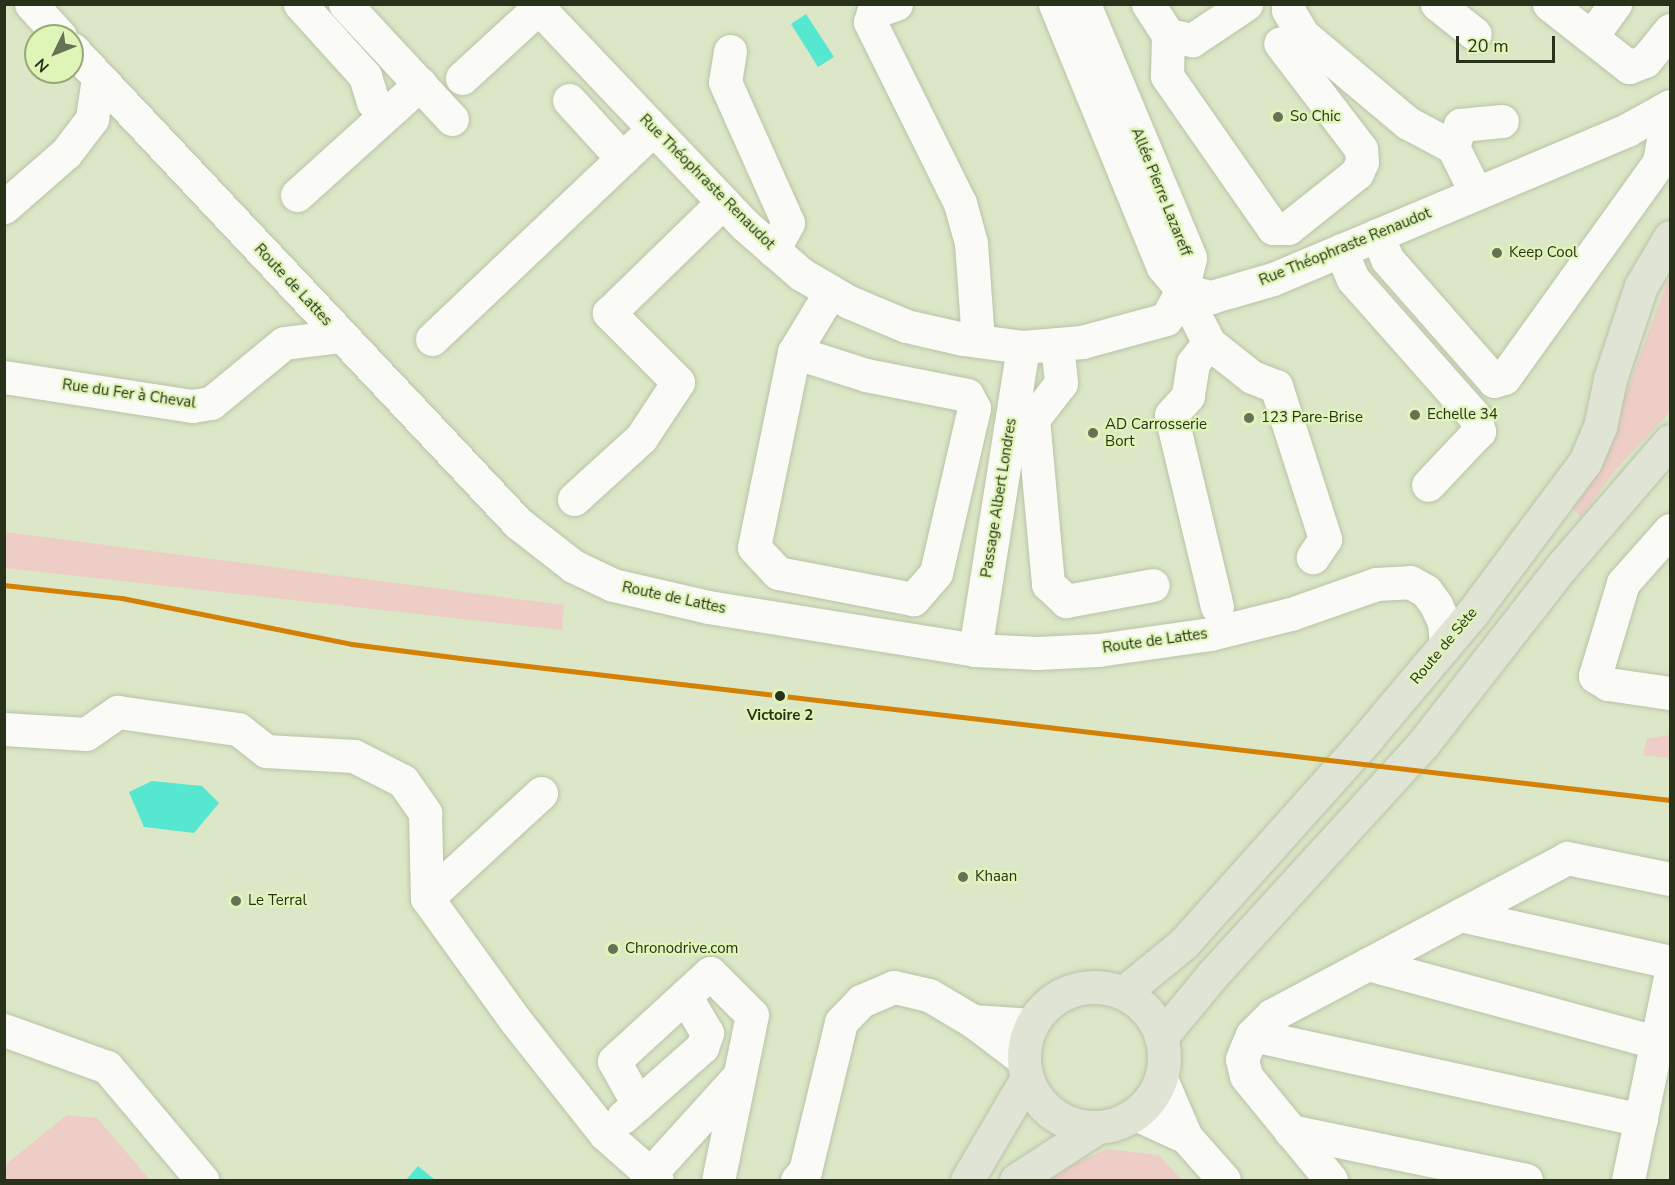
<!DOCTYPE html>
<html>
<head>
<meta charset="utf-8">
<style>
  body { margin:0 }
  #map { position:relative; width:1675px; height:1185px; overflow:hidden; background:#dbe7c6; font-family:"Nunito Sans",sans-serif }
  div>[style] { position:absolute }
  .green>* { inset:0; background:#edcdc6 }
  .water>* { inset:0; background:#55e7d0 }
  .roads { filter:drop-shadow(0 0 2px #b9c3a8) drop-shadow(0 0 2px #b9c3a8) }
  .minor>* { height:33px; margin:-16.5px; padding:0 16.5px; transform-origin:16.5px; border-radius:16.5px; background:#fafbf6 }
  .major>* { height:33px; margin:-16.5px; padding:0 16.5px; transform-origin:16.5px; border-radius:16.5px; background:#dfe4d4 }
  .major>.ring { margin:-16.5px; padding:0; box-sizing:content-box; background:none; border:33px solid #dfe4d4; border-radius:50% }
  .tram-1>* { height:4.5px; margin:-2.25px; padding:0 2.25px; transform-origin:2.25px; border-radius:2.25px; background:#d38004 }
  .dots>* { width:16px; height:16px; translate:-50% -50%; box-sizing:border-box; border:3px solid #dff5b8; border-radius:50% }
  span { translate:-50% -50%; white-space:nowrap; text-align:center; line-height:1.15; -webkit-text-stroke:4.5px #dff5b8; paint-order:stroke }
  .poi-label { font-size:15px; color:#283119 }
  .left { translate:0 -50%; text-align:left }
  .street-label { font-size:15px; color:#283119 }
  .stop-label { font-size:15px; color:#283119; font-weight:700 }
  .frame { position:absolute; inset:0; border:6px solid #283119; pointer-events:none }
  .north { position:absolute; left:24px; top:24px; width:60px; height:60px; box-sizing:border-box; background:#dff5b8; border:2px solid #96a778; border-radius:50%; rotate:227deg; font-size:16px; font-weight:700; line-height:24px; text-align:center; color:#283119 }
  .north::after { content:''; display:block; margin:auto; width:21px; height:27px; background:#677156; clip-path:polygon(50% 0,100% 100%,50% 72%,0 100%) }
  .scale { position:absolute; left:1456px; top:36px; width:99px; height:27px; box-sizing:border-box; border:3px solid #283119; border-top:0; padding-left:8px; font-size:18px; line-height:21px; white-space:nowrap; color:#283119; -webkit-text-stroke:4px #dff5b8; paint-order:stroke }
</style>
</head>
<body>
<div id="map">
  <div class="green">
    <div style="clip-path:polygon(1670px 275px,1670px 412px,1616px 469px,1581px 517px,1571px 507px,1616px 419px)"></div>
    <div style="clip-path:polygon(5px 532px,564px 605px,562px 630px,5px 568px)"></div>
    <div style="clip-path:polygon(1670px 735px,1670px 758px,1643px 755px,1647px 739px)"></div>
    <div style="clip-path:polygon(67px 1115px,97px 1118px,150px 1180px,5px 1180px,5px 1165px)"></div>
    <div style="clip-path:polygon(1107px 1149px,1159px 1155px,1182px 1180px,1050px 1180px,1065px 1168px)"></div>
  </div>
  <div class="water">
    <div style="clip-path:polygon(806px 14px,834px 57px,818px 67px,791px 24px)"></div>
    <div style="clip-path:polygon(152px 781px,202px 786px,219px 803px,194px 833px,144px 827px,129px 792px)"></div>
    <div style="clip-path:polygon(418px 1166px,435px 1180px,406px 1180px)"></div>
  </div>
  <div class="roads">
    <div class="minor">
      <div style="left:31px;top:4px;width:43px;rotate:47.8deg"></div>
      <div style="left:300px;top:4px;width:97px;rotate:47.9deg"></div>
      <div style="left:365px;top:76px;width:27px;rotate:73deg"></div>
      <div style="left:373px;top:102px;width:18px;rotate:41deg"></div>
      <div style="left:345px;top:4px;width:157px;rotate:47.1deg"></div>
      <div style="left:535px;top:4px;width:306px;rotate:46.5deg"></div>
      <div style="left:746px;top:226px;width:73px;rotate:41.1deg"></div>
      <div style="left:801px;top:274px;width:56px;rotate:30.3deg"></div>
      <div style="left:849px;top:302px;width:62px;rotate:22.8deg"></div>
      <div style="left:906px;top:326px;width:58px;rotate:12.8deg"></div>
      <div style="left:963px;top:339px;width:61px;rotate:7.6deg"></div>
      <div style="left:1023px;top:347px;width:59px;rotate:-4.8deg"></div>
      <div style="left:1082px;top:342px;width:87px;rotate:-15.3deg"></div>
      <div style="left:1166px;top:319px;width:33px;rotate:-61deg"></div>
      <div style="left:1182px;top:290px;width:30px;rotate:14deg"></div>
      <div style="left:1211px;top:297px;width:65px;rotate:-16.2deg"></div>
      <div style="left:1273px;top:279px;width:384px;rotate:-22.8deg"></div>
      <div style="left:1627px;top:130px;width:49px;rotate:-29.2deg"></div>
      <div style="left:896px;top:4px;width:24px;rotate:161deg"></div>
      <div style="left:873px;top:12px;width:10px;rotate:107deg"></div>
      <div style="left:870px;top:22px;width:202px;rotate:63.6deg"></div>
      <div style="left:960px;top:203px;width:41px;rotate:74.6deg"></div>
      <div style="left:971px;top:243px;width:98px;rotate:85.9deg"></div>
      <div style="left:1055px;top:4px;width:284px;rotate:67.7deg"></div>
      <div style="left:1163px;top:267px;width:30px;rotate:50deg"></div>
      <div style="left:1182px;top:290px;width:59px;rotate:63deg"></div>
      <div style="left:1209px;top:343px;width:26px;rotate:129deg"></div>
      <div style="left:1193px;top:363px;width:33px;rotate:99deg"></div>
      <div style="left:1188px;top:396px;width:25px;rotate:132deg"></div>
      <div style="left:1171px;top:415px;width:197px;rotate:76.5deg"></div>
      <div style="left:1084px;top:4px;width:275px;rotate:67.3deg"></div>
      <div style="left:1190px;top:258px;width:33px;rotate:104deg"></div>
      <div style="left:1148px;top:4px;width:37px;rotate:57deg"></div>
      <div style="left:1168px;top:35px;width:41px;rotate:91.4deg"></div>
      <div style="left:1167px;top:76px;width:185px;rotate:55.1deg"></div>
      <div style="left:1273px;top:228px;width:15px"></div>
      <div style="left:1288px;top:228px;width:88px;rotate:-38.6deg"></div>
      <div style="left:1357px;top:173px;width:12px;rotate:-66deg"></div>
      <div style="left:1362px;top:162px;width:13px;rotate:-94deg"></div>
      <div style="left:1361px;top:149px;width:133px;rotate:-127.4deg"></div>
      <div style="left:1289px;top:4px;width:6px;rotate:99deg"></div>
      <div style="left:1288px;top:10px;width:29px;rotate:59deg"></div>
      <div style="left:1303px;top:35px;width:137px;rotate:40deg"></div>
      <div style="left:1408px;top:123px;width:51px;rotate:28.1deg"></div>
      <div style="left:1437px;top:4px;width:48px;rotate:38.3deg"></div>
      <div style="left:1549px;top:4px;width:102px;rotate:38.2deg"></div>
      <div style="left:1629px;top:67px;width:17px;rotate:-21deg"></div>
      <div style="left:1645px;top:61px;width:40px;rotate:-51deg"></div>
      <div style="left:1168px;top:35px;width:25px;rotate:12deg"></div>
      <div style="left:1192px;top:40px;width:65px;rotate:-33.7deg"></div>
      <div style="left:1591px;top:37px;width:41px;rotate:-54deg"></div>
      <div style="left:72px;top:49px;width:651px;rotate:46.74deg"></div>
      <div style="left:518px;top:523px;width:70px;rotate:38deg"></div>
      <div style="left:573px;top:566px;width:44px;rotate:25.4deg"></div>
      <div style="left:613px;top:585px;width:98px;rotate:13deg"></div>
      <div style="left:708px;top:607px;width:270px;rotate:9.1deg"></div>
      <div style="left:975px;top:650px;width:62px;rotate:2.8deg"></div>
      <div style="left:1037px;top:653px;width:61px;rotate:-2.8deg"></div>
      <div style="left:1098px;top:650px;width:113px;rotate:-8.1deg"></div>
      <div style="left:1210px;top:634px;width:83px;rotate:-13.9deg"></div>
      <div style="left:1291px;top:614px;width:90px;rotate:-19.4deg"></div>
      <div style="left:1376px;top:584px;width:34px;rotate:-3deg"></div>
      <div style="left:1410px;top:582px;width:18px;rotate:29deg"></div>
      <div style="left:1426px;top:591px;width:17px;rotate:54deg"></div>
      <div style="left:1436px;top:605px;width:19px;rotate:65deg"></div>
      <div style="left:1444px;top:622px;width:22px;rotate:85deg"></div>
      <div style="left:730px;top:51px;width:31px;rotate:99deg"></div>
      <div style="left:725px;top:82px;width:154px;rotate:65.9deg"></div>
      <div style="left:788px;top:223px;width:31px;rotate:119deg"></div>
      <div style="left:462px;top:78px;width:103px;rotate:-42.6deg"></div>
      <div style="left:569px;top:100px;width:79px;rotate:47.6deg"></div>
      <div style="left:1476px;top:193px;width:51px;rotate:-116.6deg"></div>
      <div style="left:1453px;top:147px;width:23px;rotate:-72deg"></div>
      <div style="left:1460px;top:125px;width:42px;rotate:-5.4deg"></div>
      <div style="left:297px;top:195px;width:166px;rotate:-42.1deg"></div>
      <div style="left:4px;top:207px;width:82px;rotate:-41.1deg"></div>
      <div style="left:66px;top:153px;width:43px;rotate:-52.6deg"></div>
      <div style="left:92px;top:119px;width:41px;rotate:-81.7deg"></div>
      <div style="left:1377px;top:235px;width:26px;rotate:67deg"></div>
      <div style="left:1387px;top:259px;width:162px;rotate:48.7deg"></div>
      <div style="left:1494px;top:381px;width:10px;rotate:-17deg"></div>
      <div style="left:1504px;top:378px;width:266px;rotate:-54.3deg"></div>
      <div style="left:1659px;top:162px;width:56px;rotate:-79.7deg"></div>
      <div style="left:1341px;top:250px;width:31px;rotate:68deg"></div>
      <div style="left:1353px;top:279px;width:184px;rotate:48.5deg"></div>
      <div style="left:1475px;top:417px;width:15px;rotate:74deg"></div>
      <div style="left:1479px;top:431px;width:74px;rotate:133.4deg"></div>
      <div style="left:432px;top:339px;width:305px;rotate:-43.5deg"></div>
      <div style="left:1209px;top:343px;width:55px;rotate:38.3deg"></div>
      <div style="left:1252px;top:377px;width:26px;rotate:21deg"></div>
      <div style="left:1276px;top:386px;width:161px;rotate:72.2deg"></div>
      <div style="left:1325px;top:539px;width:22px;rotate:124deg"></div>
      <div style="left:1057px;top:344px;width:39px;rotate:84deg"></div>
      <div style="left:1061px;top:383px;width:46px;rotate:127.9deg"></div>
      <div style="left:1033px;top:419px;width:166px;rotate:84.8deg"></div>
      <div style="left:1048px;top:584px;width:25px;rotate:43deg"></div>
      <div style="left:1066px;top:601px;width:88px;rotate:-10.4deg"></div>
      <div style="left:794px;top:352px;width:76px;rotate:17.7deg"></div>
      <div style="left:866px;top:375px;width:103px;rotate:11.2deg"></div>
      <div style="left:967px;top:395px;width:15px;rotate:62deg"></div>
      <div style="left:974px;top:408px;width:169px;rotate:103deg"></div>
      <div style="left:936px;top:573px;width:35px;rotate:131deg"></div>
      <div style="left:913px;top:599px;width:137px;rotate:-169.1deg"></div>
      <div style="left:778px;top:573px;width:35px;rotate:-133deg"></div>
      <div style="left:754px;top:547px;width:199px;rotate:-78.4deg"></div>
      <div style="left:794px;top:352px;width:71px;rotate:-58.8deg"></div>
      <div style="left:4px;top:377px;width:190px;rotate:8.8deg"></div>
      <div style="left:192px;top:406px;width:19px;rotate:-9deg"></div>
      <div style="left:211px;top:403px;width:94px;rotate:-39.4deg"></div>
      <div style="left:284px;top:343px;width:56px;rotate:-7.1deg"></div>
      <div style="left:574px;top:499px;width:91px;rotate:-42.3deg"></div>
      <div style="left:641px;top:438px;width:67px;rotate:-56.5deg"></div>
      <div style="left:678px;top:382px;width:98px;rotate:-135deg"></div>
      <div style="left:609px;top:313px;width:159px;rotate:-44.2deg"></div>
      <div style="left:1670px;top:530px;width:71px;rotate:131.6deg"></div>
      <div style="left:1623px;top:583px;width:97px;rotate:106.8deg"></div>
      <div style="left:1595px;top:676px;width:15px;rotate:32deg"></div>
      <div style="left:1608px;top:684px;width:63px;rotate:8.3deg"></div>
      <div style="left:975px;top:650px;width:307px;rotate:-81deg"></div>
      <div style="left:4px;top:729px;width:82px;rotate:3.5deg"></div>
      <div style="left:86px;top:734px;width:39px;rotate:-35deg"></div>
      <div style="left:118px;top:712px;width:121px;rotate:8.1deg"></div>
      <div style="left:238px;top:729px;width:36px;rotate:38deg"></div>
      <div style="left:266px;top:751px;width:88px;rotate:3.3deg"></div>
      <div style="left:354px;top:756px;width:55px;rotate:27deg"></div>
      <div style="left:403px;top:781px;width:39px;rotate:55deg"></div>
      <div style="left:425px;top:813px;width:85px;rotate:88.7deg"></div>
      <div style="left:427px;top:898px;width:150px;rotate:54.2deg"></div>
      <div style="left:515px;top:1020px;width:145px;rotate:51.7deg"></div>
      <div style="left:605px;top:1134px;width:69px;rotate:41.5deg"></div>
      <div style="left:427px;top:898px;width:155px;rotate:-42.6deg"></div>
      <div style="left:1460px;top:915px;width:215px;rotate:12.6deg"></div>
      <div style="left:1368px;top:964px;width:301px;rotate:15.2deg"></div>
      <div style="left:973px;top:1021px;width:58px;rotate:3.9deg"></div>
      <div style="left:4px;top:1030px;width:109px;rotate:19.8deg"></div>
      <div style="left:107px;top:1067px;width:148px;rotate:49.9deg"></div>
      <div style="left:1252px;top:1035px;width:398px;rotate:12.3deg"></div>
      <div style="left:1161px;top:1079px;width:63px;rotate:66.7deg"></div>
      <div style="left:1186px;top:1137px;width:57px;rotate:48.5deg"></div>
      <div style="left:638px;top:1104px;width:49px;rotate:-119.2deg"></div>
      <div style="left:614px;top:1061px;width:130px;rotate:-42.5deg"></div>
      <div style="left:710px;top:973px;width:59px;rotate:45deg"></div>
      <div style="left:752px;top:1015px;width:168px;rotate:101.6deg"></div>
      <div style="left:1136px;top:1114px;width:55px;rotate:24.7deg"></div>
      <div style="left:623px;top:1117px;width:106px;rotate:-41.5deg"></div>
      <div style="left:702px;top:1047px;width:15px;rotate:-70deg"></div>
      <div style="left:707px;top:1033px;width:43px;rotate:-120.7deg"></div>
      <div style="left:1290px;top:1131px;width:241px;rotate:11.7deg"></div>
      <div style="left:650px;top:1174px;width:132px;rotate:-47.8deg"></div>
      <div style="left:797px;top:1180px;width:12px;rotate:-48deg"></div>
      <div style="left:805px;top:1171px;width:153px;rotate:-76.4deg"></div>
      <div style="left:841px;top:1022px;width:29px;rotate:-46deg"></div>
      <div style="left:861px;top:1001px;width:36px;rotate:-23deg"></div>
      <div style="left:894px;top:987px;width:36px;rotate:13deg"></div>
      <div style="left:929px;top:995px;width:51px;rotate:30.6deg"></div>
      <div style="left:973px;top:1021px;width:63px;rotate:37.2deg"></div>
      <div style="left:1331px;top:1180px;width:134px;rotate:-129.3deg"></div>
      <div style="left:1246px;top:1076px;width:17px;rotate:-103deg"></div>
      <div style="left:1242px;top:1059px;width:11px;rotate:-68deg"></div>
      <div style="left:1246px;top:1049px;width:15px;rotate:-67deg"></div>
      <div style="left:1252px;top:1035px;width:28px;rotate:-45deg"></div>
      <div style="left:1272px;top:1015px;width:334px;rotate:-28deg"></div>
      <div style="left:1567px;top:858px;width:105px;rotate:11.5deg"></div>
      <div style="left:1628px;top:1180px;width:206px;rotate:-78.3deg"></div>
    </div>
    <div class="major">
      <div class="ring" style="left:1024px;top:987px;width:107px;height:107px"></div>
      <div style="left:1123px;top:993px;width:79px;rotate:-39.3deg"></div>
      <div style="left:1184px;top:943px;width:275px;rotate:-48.2deg"></div>
      <div style="left:1367px;top:738px;width:165px;rotate:-49.9deg"></div>
      <div style="left:1473px;top:612px;width:187px;rotate:-53.3deg"></div>
      <div style="left:1585px;top:462px;width:38px;rotate:-67deg"></div>
      <div style="left:1600px;top:427px;width:49px;rotate:-78.2deg"></div>
      <div style="left:1610px;top:379px;width:98px;rotate:-71.6deg"></div>
      <div style="left:1641px;top:286px;width:57px;rotate:-59.4deg"></div>
      <div style="left:1161px;top:1037px;width:83px;rotate:-50.4deg"></div>
      <div style="left:1214px;top:973px;width:310px;rotate:-47.6deg"></div>
      <div style="left:1423px;top:744px;width:227px;rotate:-52deg"></div>
      <div style="left:1563px;top:565px;width:164px;rotate:-49.2deg"></div>
      <div style="left:967px;top:1180px;width:118px;rotate:-59.5deg"></div>
      <div style="left:1016px;top:1180px;width:95px;rotate:-33deg"></div>
    </div>
  </div>
  <div class="tram-1">
    <div style="left:4px;top:585px;width:119px;rotate:6.3deg"></div>
    <div style="left:122px;top:598px;width:235px;rotate:11.3deg"></div>
    <div style="left:352px;top:644px;width:109px;rotate:7.4deg"></div>
    <div style="left:460px;top:658px;width:1218px;rotate:6.69deg"></div>
  </div>
  <div class="dots">
    <div style="left:1278px;top:117px;background:#677156"></div>
    <div style="left:1497px;top:253px;background:#677156"></div>
    <div style="left:1415px;top:415px;background:#677156"></div>
    <div style="left:1249px;top:418px;background:#677156"></div>
    <div style="left:1093px;top:433px;background:#677156"></div>
    <div style="left:780px;top:696px;background:#283119"></div>
    <div style="left:963px;top:877px;background:#677156"></div>
    <div style="left:236px;top:901px;background:#677156"></div>
    <div style="left:613px;top:949px;background:#677156"></div>
  </div>
  <div class="poi-label">
    <span class="left" style="left:1290px;top:117px">So Chic</span>
    <span class="left" style="left:1509px;top:253px">Keep Cool</span>
    <span class="left" style="left:1427px;top:415px">Echelle 34</span>
    <span class="left" style="left:1261px;top:418px">123 Pare-Brise</span>
    <span class="left" style="left:1105px;top:433px">AD Carrosserie<br>Bort</span>
    <span class="left" style="left:975px;top:877px">Khaan</span>
    <span class="left" style="left:248px;top:901px">Le Terral</span>
    <span class="left" style="left:625px;top:949px">Chronodrive.com</span>
  </div>
  <div class="street-label">
    <span style="left:707px;top:182px;rotate:45deg">Rue Théophraste Renaudot</span>
    <span style="left:1161px;top:192px;rotate:68deg">Allée Pierre Lazareff</span>
    <span style="left:1345px;top:247px;rotate:-22deg">Rue Théophraste Renaudot</span>
    <span style="left:293px;top:285px;rotate:47deg">Route de Lattes</span>
    <span style="left:129px;top:394px;rotate:8deg">Rue du Fer à Cheval</span>
    <span style="left:999px;top:498px;rotate:-81deg">Passage Albert Londres</span>
    <span style="left:674px;top:598px;rotate:12deg">Route de Lattes</span>
    <span style="left:1155px;top:641px;rotate:-8deg">Route de Lattes</span>
    <span style="left:1444px;top:646px;rotate:-50deg">Route de Sète</span>
  </div>
  <div class="stop-label">
    <span style="left:780px;top:716px">Victoire 2</span>
  </div>
  <div class="frame"></div>
  <div class="north">N</div>
  <div class="scale">20 m</div>
</div>
</body>
</html>
